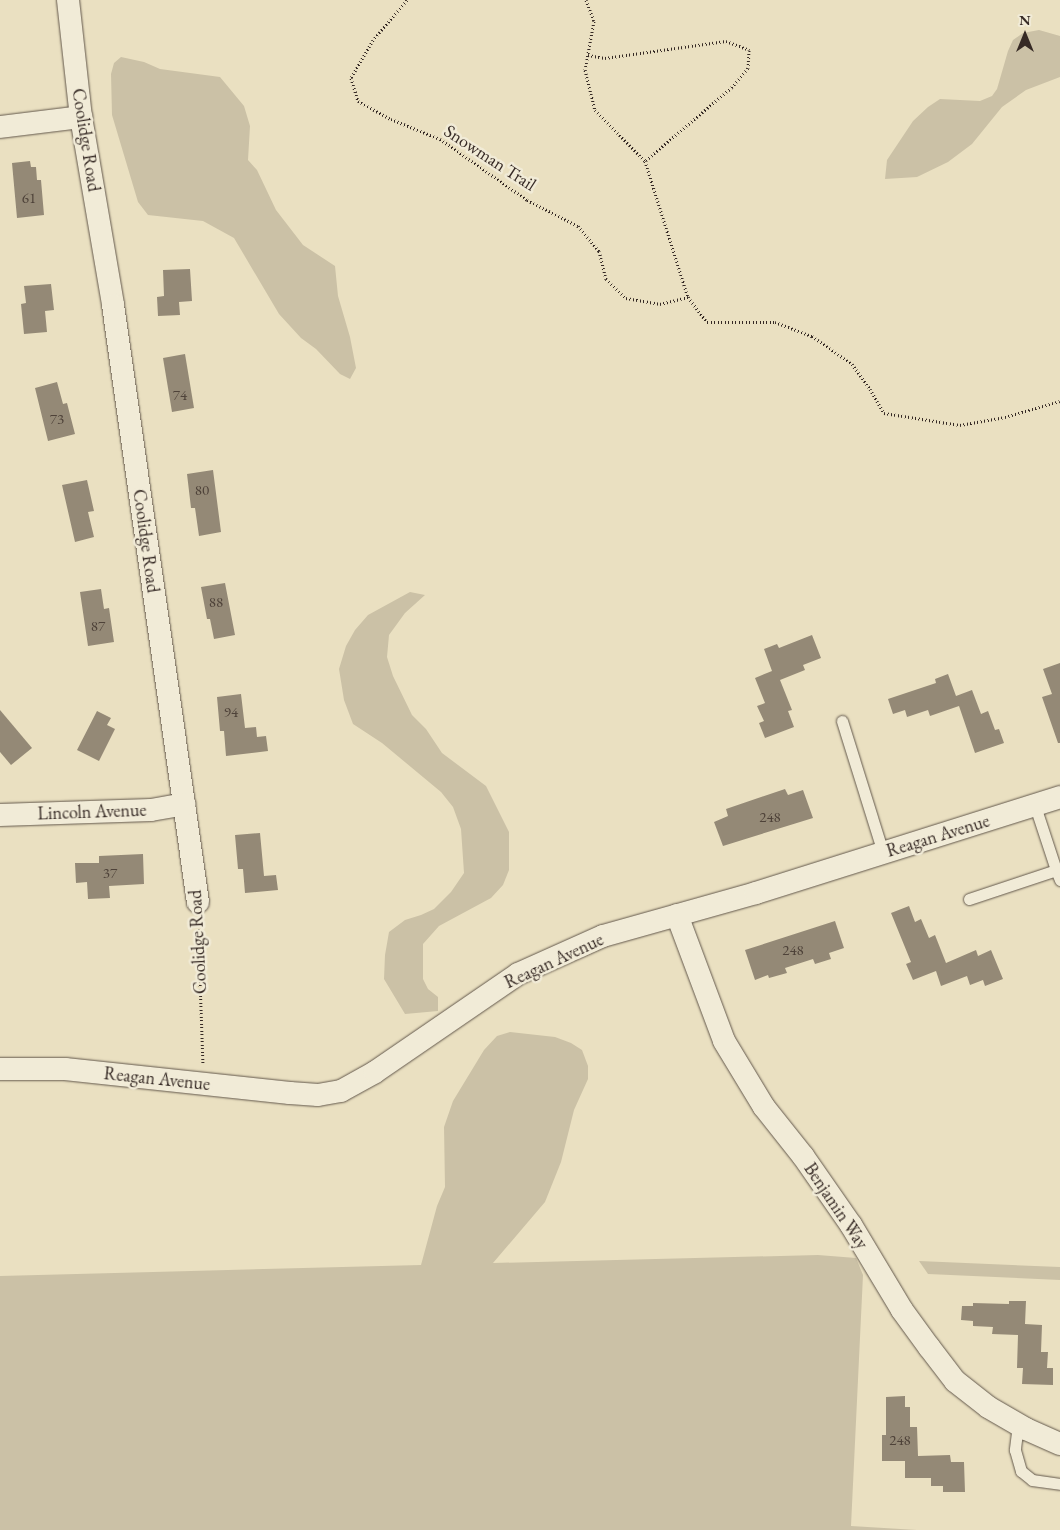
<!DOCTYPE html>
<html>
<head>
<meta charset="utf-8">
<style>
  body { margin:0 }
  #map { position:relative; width:1060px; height:1530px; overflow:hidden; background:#eae0c1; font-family:"EB Garamond",serif }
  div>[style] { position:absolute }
  .green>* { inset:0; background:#cbc1a6 }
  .building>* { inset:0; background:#948976 }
  .path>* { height:3px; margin-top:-1.5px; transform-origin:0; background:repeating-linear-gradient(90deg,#362a25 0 1px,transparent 0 3.5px) }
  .roads { filter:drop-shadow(0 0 1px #63584c) drop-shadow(0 0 1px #63584c) }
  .service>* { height:11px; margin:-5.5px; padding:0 5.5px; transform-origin:5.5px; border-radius:5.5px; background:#f1ebd7 }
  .minor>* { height:22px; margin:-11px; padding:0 11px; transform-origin:11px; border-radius:11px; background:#f1ebd7 }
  span { translate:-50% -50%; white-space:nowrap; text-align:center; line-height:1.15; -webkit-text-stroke:5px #f1ebd7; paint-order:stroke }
  .number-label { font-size:15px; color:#4e4239 }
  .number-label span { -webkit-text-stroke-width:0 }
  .street-label { font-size:18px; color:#362a25 }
  .north { position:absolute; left:1000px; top:10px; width:50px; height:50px; -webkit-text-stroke:4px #f1ebd7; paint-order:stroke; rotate:0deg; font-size:14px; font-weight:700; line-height:20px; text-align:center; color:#362a25 }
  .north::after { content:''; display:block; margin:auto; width:18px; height:22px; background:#362a25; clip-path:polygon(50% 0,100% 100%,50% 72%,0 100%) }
</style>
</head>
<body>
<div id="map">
  <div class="green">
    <div style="clip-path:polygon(1039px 30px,1060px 36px,1060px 77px,1026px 90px,1002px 107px,972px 144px,948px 162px,917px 177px,885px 179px,887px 160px,913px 121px,928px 107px,940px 99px,980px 101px,992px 96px,997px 89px,1008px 51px,1013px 40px,1023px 33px)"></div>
    <div style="clip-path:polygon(121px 57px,144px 62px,160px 69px,220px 77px,244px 106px,250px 126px,248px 160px,257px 170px,276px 210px,303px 245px,335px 266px,338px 296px,350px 337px,356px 368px,350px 379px,340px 374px,316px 349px,301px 338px,279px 314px,234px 238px,203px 221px,148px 215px,138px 202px,112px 115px,111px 74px,114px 63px)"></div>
    <div style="clip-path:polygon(410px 592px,425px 595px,405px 613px,389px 635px,387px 657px,393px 676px,412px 715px,426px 729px,442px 753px,486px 786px,509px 832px,509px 870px,503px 885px,491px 898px,439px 926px,423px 944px,423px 979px,428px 989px,438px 997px,438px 1011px,405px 1014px,384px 979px,385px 955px,389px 932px,405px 920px,421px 915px,434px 909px,451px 892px,464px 873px,461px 829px,453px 807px,441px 792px,382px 743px,353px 724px,344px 700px,339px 669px,346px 646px,355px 630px,368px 615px)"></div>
    <div style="clip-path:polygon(510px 1032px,555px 1037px,571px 1043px,582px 1050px,588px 1066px,588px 1079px,574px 1110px,561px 1162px,545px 1202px,493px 1263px,818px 1255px,856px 1258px,863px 1275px,851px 1526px,917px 1530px,0 1530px,0 1276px,421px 1265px,437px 1206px,445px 1187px,444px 1127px,453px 1101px,484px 1050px,497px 1036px)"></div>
    <div style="clip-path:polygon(919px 1261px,1060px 1267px,1060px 1280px,928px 1274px)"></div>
  </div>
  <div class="building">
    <div style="clip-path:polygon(30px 161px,31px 167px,36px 167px,37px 180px,41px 180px,44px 215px,17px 218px,12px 163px)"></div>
    <div style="clip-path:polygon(190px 269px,192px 301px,179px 302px,180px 315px,158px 316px,157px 297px,164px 296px,163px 270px)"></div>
    <div style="clip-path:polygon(51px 284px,54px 310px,45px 311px,47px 332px,24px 334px,21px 304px,26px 303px,24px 286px)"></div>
    <div style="clip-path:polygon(185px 354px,194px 408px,172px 412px,163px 358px)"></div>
    <div style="clip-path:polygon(57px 382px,63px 404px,67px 403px,75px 434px,48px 441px,35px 388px)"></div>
    <div style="clip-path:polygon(213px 470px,221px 532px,199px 536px,195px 508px,191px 508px,187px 474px)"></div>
    <div style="clip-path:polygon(87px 480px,94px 511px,88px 512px,94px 537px,75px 542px,62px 485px)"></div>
    <div style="clip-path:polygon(225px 583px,235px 635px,214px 639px,210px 619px,207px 619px,201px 587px)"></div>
    <div style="clip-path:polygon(101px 589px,104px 609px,109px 608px,114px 642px,88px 646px,80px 592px)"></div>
    <div style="clip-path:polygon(812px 635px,821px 658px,803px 665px,805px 670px,780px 680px,792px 710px,788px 711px,794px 727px,765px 738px,759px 723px,764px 721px,757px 706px,765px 703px,755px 678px,772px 671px,764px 649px,777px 644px,779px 648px)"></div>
    <div style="clip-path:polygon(1060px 663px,1060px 743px,1058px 743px,1042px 697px,1052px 694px,1043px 669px)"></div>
    <div style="clip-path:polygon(948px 674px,956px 696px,972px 690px,981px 714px,988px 711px,995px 730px,999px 729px,1004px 743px,975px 753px,959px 706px,930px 716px,928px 710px,907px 717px,905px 710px,893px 714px,888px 699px,936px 683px,935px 679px)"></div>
    <div style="clip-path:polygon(241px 694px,245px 728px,256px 727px,257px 737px,266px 736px,268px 751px,226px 756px,224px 731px,220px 731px,217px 697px)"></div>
    <div style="clip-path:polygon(0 710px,32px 748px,11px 765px,0 752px)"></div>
    <div style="clip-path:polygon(97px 711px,111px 718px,107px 725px,115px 729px,99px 761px,77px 750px)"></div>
    <div style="clip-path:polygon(785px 789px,788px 795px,803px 790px,813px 818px,723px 846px,714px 822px,728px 816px,726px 809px)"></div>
    <div style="clip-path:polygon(260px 833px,264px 876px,276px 875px,278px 890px,245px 893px,243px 869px,238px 869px,235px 835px)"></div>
    <div style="clip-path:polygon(143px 854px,144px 884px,109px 886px,110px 898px,88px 899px,87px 882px,76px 883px,75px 863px,99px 863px,99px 856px)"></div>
    <div style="clip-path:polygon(909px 906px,915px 922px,921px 919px,929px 938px,935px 935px,946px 963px,976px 950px,978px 956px,991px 950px,1003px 979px,985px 986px,983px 980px,970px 985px,967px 976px,941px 986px,936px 971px,913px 980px,906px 964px,911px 962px,891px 913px)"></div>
    <div style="clip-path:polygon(835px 921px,844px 948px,829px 953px,831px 959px,815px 964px,813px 959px,785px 968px,787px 973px,769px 978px,768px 975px,755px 980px,745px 950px)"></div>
    <div style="clip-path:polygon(1009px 1301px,1026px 1301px,1025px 1324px,1042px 1325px,1041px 1352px,1048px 1352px,1047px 1368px,1053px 1368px,1053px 1385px,1022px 1384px,1023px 1368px,1017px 1368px,1018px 1335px,992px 1334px,993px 1327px,973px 1326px,973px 1321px,961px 1320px,962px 1306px,973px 1306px,973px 1303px,1009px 1304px)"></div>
    <div style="clip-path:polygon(905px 1396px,905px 1407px,910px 1407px,910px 1427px,917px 1427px,918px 1456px,950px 1455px,951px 1462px,964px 1462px,965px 1492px,943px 1492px,943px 1486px,931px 1486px,931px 1478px,905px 1478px,905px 1461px,882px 1461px,882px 1435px,886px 1435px,886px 1397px)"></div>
  </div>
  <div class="path">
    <div style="left:407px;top:0;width:52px;rotate:130.4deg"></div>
    <div style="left:373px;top:40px;width:44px;rotate:120.1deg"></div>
    <div style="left:351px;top:78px;width:24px;rotate:73deg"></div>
    <div style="left:358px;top:101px;width:38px;rotate:29deg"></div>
    <div style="left:391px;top:119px;width:53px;rotate:22.2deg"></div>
    <div style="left:440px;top:139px;width:106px;rotate:35deg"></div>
    <div style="left:527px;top:200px;width:57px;rotate:27deg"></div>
    <div style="left:578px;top:226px;width:33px;rotate:50deg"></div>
    <div style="left:599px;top:251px;width:29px;rotate:76deg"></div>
    <div style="left:606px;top:279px;width:28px;rotate:44deg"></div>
    <div style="left:626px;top:298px;width:35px;rotate:10deg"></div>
    <div style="left:660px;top:304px;width:29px;rotate:-14deg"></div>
    <div style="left:586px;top:0;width:22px;rotate:69deg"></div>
    <div style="left:594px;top:21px;width:50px;rotate:100.4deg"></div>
    <div style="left:585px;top:70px;width:41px;rotate:76deg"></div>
    <div style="left:595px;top:110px;width:71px;rotate:45.6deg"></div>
    <div style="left:645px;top:161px;width:143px;rotate:72.5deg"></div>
    <div style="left:688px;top:297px;width:31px;rotate:53deg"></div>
    <div style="left:707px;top:322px;width:68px"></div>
    <div style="left:775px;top:322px;width:40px;rotate:21deg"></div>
    <div style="left:812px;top:336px;width:49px;rotate:35deg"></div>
    <div style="left:852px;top:364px;width:31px;rotate:54deg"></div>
    <div style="left:870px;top:389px;width:28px;rotate:60deg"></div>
    <div style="left:884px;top:413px;width:77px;rotate:9deg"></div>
    <div style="left:960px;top:425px;width:46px;rotate:-10.1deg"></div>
    <div style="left:1005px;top:417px;width:57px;rotate:-16.2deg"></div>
    <div style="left:588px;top:55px;width:17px;rotate:10deg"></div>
    <div style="left:605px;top:58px;width:122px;rotate:-8deg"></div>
    <div style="left:726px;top:41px;width:25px;rotate:21deg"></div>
    <div style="left:749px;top:50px;width:18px;rotate:93deg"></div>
    <div style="left:748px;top:68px;width:25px;rotate:130deg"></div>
    <div style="left:732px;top:87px;width:114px;rotate:139.6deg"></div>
    <div style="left:198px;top:922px;width:141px;rotate:88deg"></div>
  </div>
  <div class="roads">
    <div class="service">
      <div style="left:842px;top:721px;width:138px;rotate:72.7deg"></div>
      <div style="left:1035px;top:806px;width:67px;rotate:71.8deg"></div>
      <div style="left:969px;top:899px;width:92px;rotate:-18.4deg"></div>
      <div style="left:1056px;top:870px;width:11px;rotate:68deg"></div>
      <div style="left:1018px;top:1424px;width:26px;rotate:97deg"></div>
      <div style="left:1015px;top:1450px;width:22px;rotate:74deg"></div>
      <div style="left:1021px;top:1471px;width:14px;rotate:39deg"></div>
      <div style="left:1032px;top:1480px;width:28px;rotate:8deg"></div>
    </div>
    <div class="minor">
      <div style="left:68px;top:0;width:118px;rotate:83.7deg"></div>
      <div style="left:81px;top:117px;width:191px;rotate:80.3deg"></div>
      <div style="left:113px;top:305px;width:603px;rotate:81.9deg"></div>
      <div style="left:0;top:127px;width:82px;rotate:-7deg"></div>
      <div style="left:0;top:815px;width:151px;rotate:-1.9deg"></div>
      <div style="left:151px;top:810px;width:34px;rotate:-10deg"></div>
      <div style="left:677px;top:915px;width:134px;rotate:69.5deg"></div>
      <div style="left:724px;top:1041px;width:77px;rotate:58.8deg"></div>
      <div style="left:764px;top:1107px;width:63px;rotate:51.5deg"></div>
      <div style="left:803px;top:1156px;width:84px;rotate:55.2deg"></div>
      <div style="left:851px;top:1225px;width:99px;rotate:59deg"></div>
      <div style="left:902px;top:1310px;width:46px;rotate:53.9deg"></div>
      <div style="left:929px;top:1347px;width:43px;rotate:52.6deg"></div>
      <div style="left:955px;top:1381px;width:42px;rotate:38.2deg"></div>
      <div style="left:988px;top:1407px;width:44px;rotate:30.1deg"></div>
      <div style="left:1026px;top:1429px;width:37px;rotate:24deg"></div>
      <div style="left:0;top:1069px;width:65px"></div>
      <div style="left:65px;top:1069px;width:226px;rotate:6.1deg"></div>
      <div style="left:290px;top:1093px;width:28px;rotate:4deg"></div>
      <div style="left:318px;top:1095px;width:23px;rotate:-10deg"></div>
      <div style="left:341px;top:1091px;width:39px;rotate:-29deg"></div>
      <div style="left:375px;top:1072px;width:173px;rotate:-34.4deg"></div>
      <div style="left:518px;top:974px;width:93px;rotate:-24.1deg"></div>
      <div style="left:603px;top:936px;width:159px;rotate:-15.7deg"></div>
      <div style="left:756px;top:893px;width:319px;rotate:-17.5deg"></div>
    </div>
  </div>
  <div class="number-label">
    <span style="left:29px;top:198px">61</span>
    <span style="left:180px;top:395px">74</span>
    <span style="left:57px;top:419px">73</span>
    <span style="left:202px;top:490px">80</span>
    <span style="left:216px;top:602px">88</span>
    <span style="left:98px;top:626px">87</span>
    <span style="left:231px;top:712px">94</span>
    <span style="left:770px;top:817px">248</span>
    <span style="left:110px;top:873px">37</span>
    <span style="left:793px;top:950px">248</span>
    <span style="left:900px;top:1440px">248</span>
  </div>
  <div class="street-label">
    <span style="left:86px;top:140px;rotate:81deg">Coolidge Road</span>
    <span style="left:490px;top:158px;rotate:33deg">Snowman Trail</span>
    <span style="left:146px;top:541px;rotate:82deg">Coolidge Road</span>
    <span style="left:92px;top:812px;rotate:-2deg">Lincoln Avenue</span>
    <span style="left:938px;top:836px;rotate:-17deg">Reagan Avenue</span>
    <span style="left:198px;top:942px;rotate:-93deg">Coolidge Road</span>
    <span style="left:554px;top:961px;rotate:-25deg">Reagan Avenue</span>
    <span style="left:157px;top:1079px;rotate:6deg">Reagan Avenue</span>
    <span style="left:836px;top:1206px;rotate:56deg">Benjamin Way</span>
  </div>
  <div class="north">N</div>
</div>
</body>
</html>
